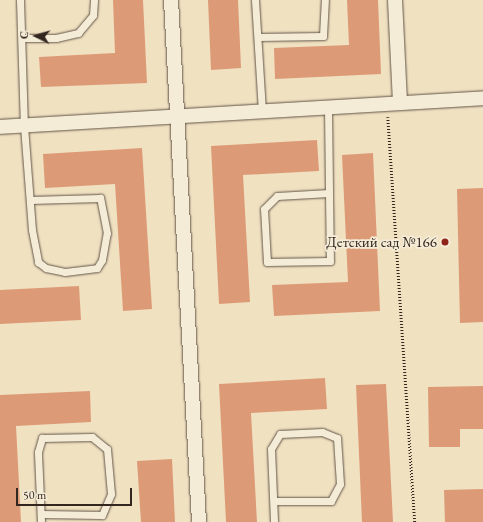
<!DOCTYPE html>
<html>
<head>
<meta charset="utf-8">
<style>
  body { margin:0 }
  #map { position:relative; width:483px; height:522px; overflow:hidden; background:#f0e1c1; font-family:"EB Garamond",serif }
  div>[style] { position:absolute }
  .building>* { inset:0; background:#dd9a76 }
  .path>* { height:2.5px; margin-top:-1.25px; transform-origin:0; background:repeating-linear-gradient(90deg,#33261f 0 1px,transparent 0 3px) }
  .roads { filter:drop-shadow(0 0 1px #625548) drop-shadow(0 0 1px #625548) }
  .lane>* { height:7px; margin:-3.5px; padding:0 3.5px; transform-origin:3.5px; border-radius:3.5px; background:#f5ecd7 }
  .street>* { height:14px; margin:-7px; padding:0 7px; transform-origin:7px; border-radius:7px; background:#f5ecd7 }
  .dots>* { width:11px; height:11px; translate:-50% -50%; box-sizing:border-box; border:2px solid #f5ecd7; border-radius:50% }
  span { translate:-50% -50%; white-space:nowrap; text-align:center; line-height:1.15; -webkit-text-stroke:3.5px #f5ecd7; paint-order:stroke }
  .poi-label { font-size:15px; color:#33261f }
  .right { translate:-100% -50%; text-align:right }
  .north { position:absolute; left:16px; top:16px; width:40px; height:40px; -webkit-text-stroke:3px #f5ecd7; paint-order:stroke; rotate:275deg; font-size:11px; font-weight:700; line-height:16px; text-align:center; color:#33261f }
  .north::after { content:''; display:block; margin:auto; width:14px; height:18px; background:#33261f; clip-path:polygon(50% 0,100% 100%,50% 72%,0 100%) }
  .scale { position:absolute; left:16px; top:488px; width:116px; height:18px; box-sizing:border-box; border:2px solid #33261f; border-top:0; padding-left:5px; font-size:12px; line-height:14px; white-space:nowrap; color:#33261f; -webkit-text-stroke:3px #f5ecd7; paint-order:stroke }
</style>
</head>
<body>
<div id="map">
  <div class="building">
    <div style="clip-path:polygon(113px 0,143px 0,147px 83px,41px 87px,39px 57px,115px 53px)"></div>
    <div style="clip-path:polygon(208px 0,238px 0,241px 68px,211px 70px)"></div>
    <div style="clip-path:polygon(347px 0,378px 0,381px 74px,275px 79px,274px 48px,349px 45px)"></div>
    <div style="clip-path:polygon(317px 140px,319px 171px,243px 175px,250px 302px,219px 304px,211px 146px)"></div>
    <div style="clip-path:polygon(142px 148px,152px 309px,123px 311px,115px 184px,45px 188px,43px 154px)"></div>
    <div style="clip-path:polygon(373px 153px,380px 311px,274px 316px,272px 285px,348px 282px,342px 155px)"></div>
    <div style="clip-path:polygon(483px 188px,483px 322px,460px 323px,457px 189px)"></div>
    <div style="clip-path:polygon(79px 286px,81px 320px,0 324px,0 290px)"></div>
    <div style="clip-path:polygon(325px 378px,327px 409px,251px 413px,257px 522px,226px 522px,219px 384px)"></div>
    <div style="clip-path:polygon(386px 384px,393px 522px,362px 522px,356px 385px)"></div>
    <div style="clip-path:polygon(483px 386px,483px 429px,460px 429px,460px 447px,429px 447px,428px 387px)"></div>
    <div style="clip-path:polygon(90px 391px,91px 422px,16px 426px,21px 522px,0 522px,0 395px)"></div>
    <div style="clip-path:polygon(172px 459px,175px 522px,141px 522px,137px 461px)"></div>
    <div style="clip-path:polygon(483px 489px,483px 522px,445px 522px,444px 490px)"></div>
  </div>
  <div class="path">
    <div style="left:388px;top:117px;width:406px;rotate:86.2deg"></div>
  </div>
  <div class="roads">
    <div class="lane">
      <div style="left:20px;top:0;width:126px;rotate:88.2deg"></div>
      <div style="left:24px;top:126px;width:104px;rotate:85.6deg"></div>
      <div style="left:32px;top:230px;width:33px;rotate:79deg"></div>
      <div style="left:38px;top:262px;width:10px;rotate:37deg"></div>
      <div style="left:46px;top:268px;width:19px;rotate:12deg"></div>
      <div style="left:65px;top:272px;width:32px;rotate:-7deg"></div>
      <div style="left:97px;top:268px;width:9px;rotate:-58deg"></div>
      <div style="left:102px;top:260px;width:27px;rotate:-80deg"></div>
      <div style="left:107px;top:233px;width:36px;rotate:-101deg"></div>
      <div style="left:100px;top:198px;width:70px;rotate:178.4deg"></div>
      <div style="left:255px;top:0;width:112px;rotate:86.4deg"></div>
      <div style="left:258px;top:37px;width:65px;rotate:-0.9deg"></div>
      <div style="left:323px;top:36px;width:36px;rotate:-87deg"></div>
      <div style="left:22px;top:38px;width:34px"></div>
      <div style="left:56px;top:38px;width:23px;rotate:-13deg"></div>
      <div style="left:78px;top:33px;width:23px;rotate:-50deg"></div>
      <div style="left:93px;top:15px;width:15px;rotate:-86deg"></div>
      <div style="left:328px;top:108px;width:85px;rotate:89.3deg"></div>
      <div style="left:329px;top:193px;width:68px;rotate:89.2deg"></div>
      <div style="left:330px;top:261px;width:63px;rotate:179.1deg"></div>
      <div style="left:267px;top:262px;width:53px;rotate:-93.2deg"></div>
      <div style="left:264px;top:209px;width:18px;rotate:-45deg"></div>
      <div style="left:277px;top:196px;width:52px;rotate:-3.3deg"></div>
      <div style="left:274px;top:501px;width:57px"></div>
      <div style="left:331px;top:501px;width:19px;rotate:-62deg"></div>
      <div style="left:340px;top:484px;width:46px;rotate:-93.7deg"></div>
      <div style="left:337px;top:438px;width:16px;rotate:-158deg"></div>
      <div style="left:322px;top:432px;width:42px;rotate:177.3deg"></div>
      <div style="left:280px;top:434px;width:17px;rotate:121deg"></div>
      <div style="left:271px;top:449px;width:73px;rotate:87.6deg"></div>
      <div style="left:41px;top:522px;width:70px;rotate:-92.5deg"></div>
      <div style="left:38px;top:452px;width:15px;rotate:-74deg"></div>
      <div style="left:42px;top:438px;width:50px;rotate:-1.1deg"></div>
      <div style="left:92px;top:437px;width:19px;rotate:39deg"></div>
      <div style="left:107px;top:449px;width:45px;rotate:84.9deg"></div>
      <div style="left:111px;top:494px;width:23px;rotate:113deg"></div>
      <div style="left:102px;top:515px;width:61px;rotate:-179.1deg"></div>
    </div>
    <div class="street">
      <div style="left:171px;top:0;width:523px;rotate:86.93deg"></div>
      <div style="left:395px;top:0;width:103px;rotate:87.2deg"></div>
      <div style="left:0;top:127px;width:484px;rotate:-3.4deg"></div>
    </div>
  </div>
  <div class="dots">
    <div style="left:445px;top:242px;background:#8f2418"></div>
  </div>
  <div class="poi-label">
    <span class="right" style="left:437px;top:242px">Детский сад №166</span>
  </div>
  <div class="north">С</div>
  <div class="scale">50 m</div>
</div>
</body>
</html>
